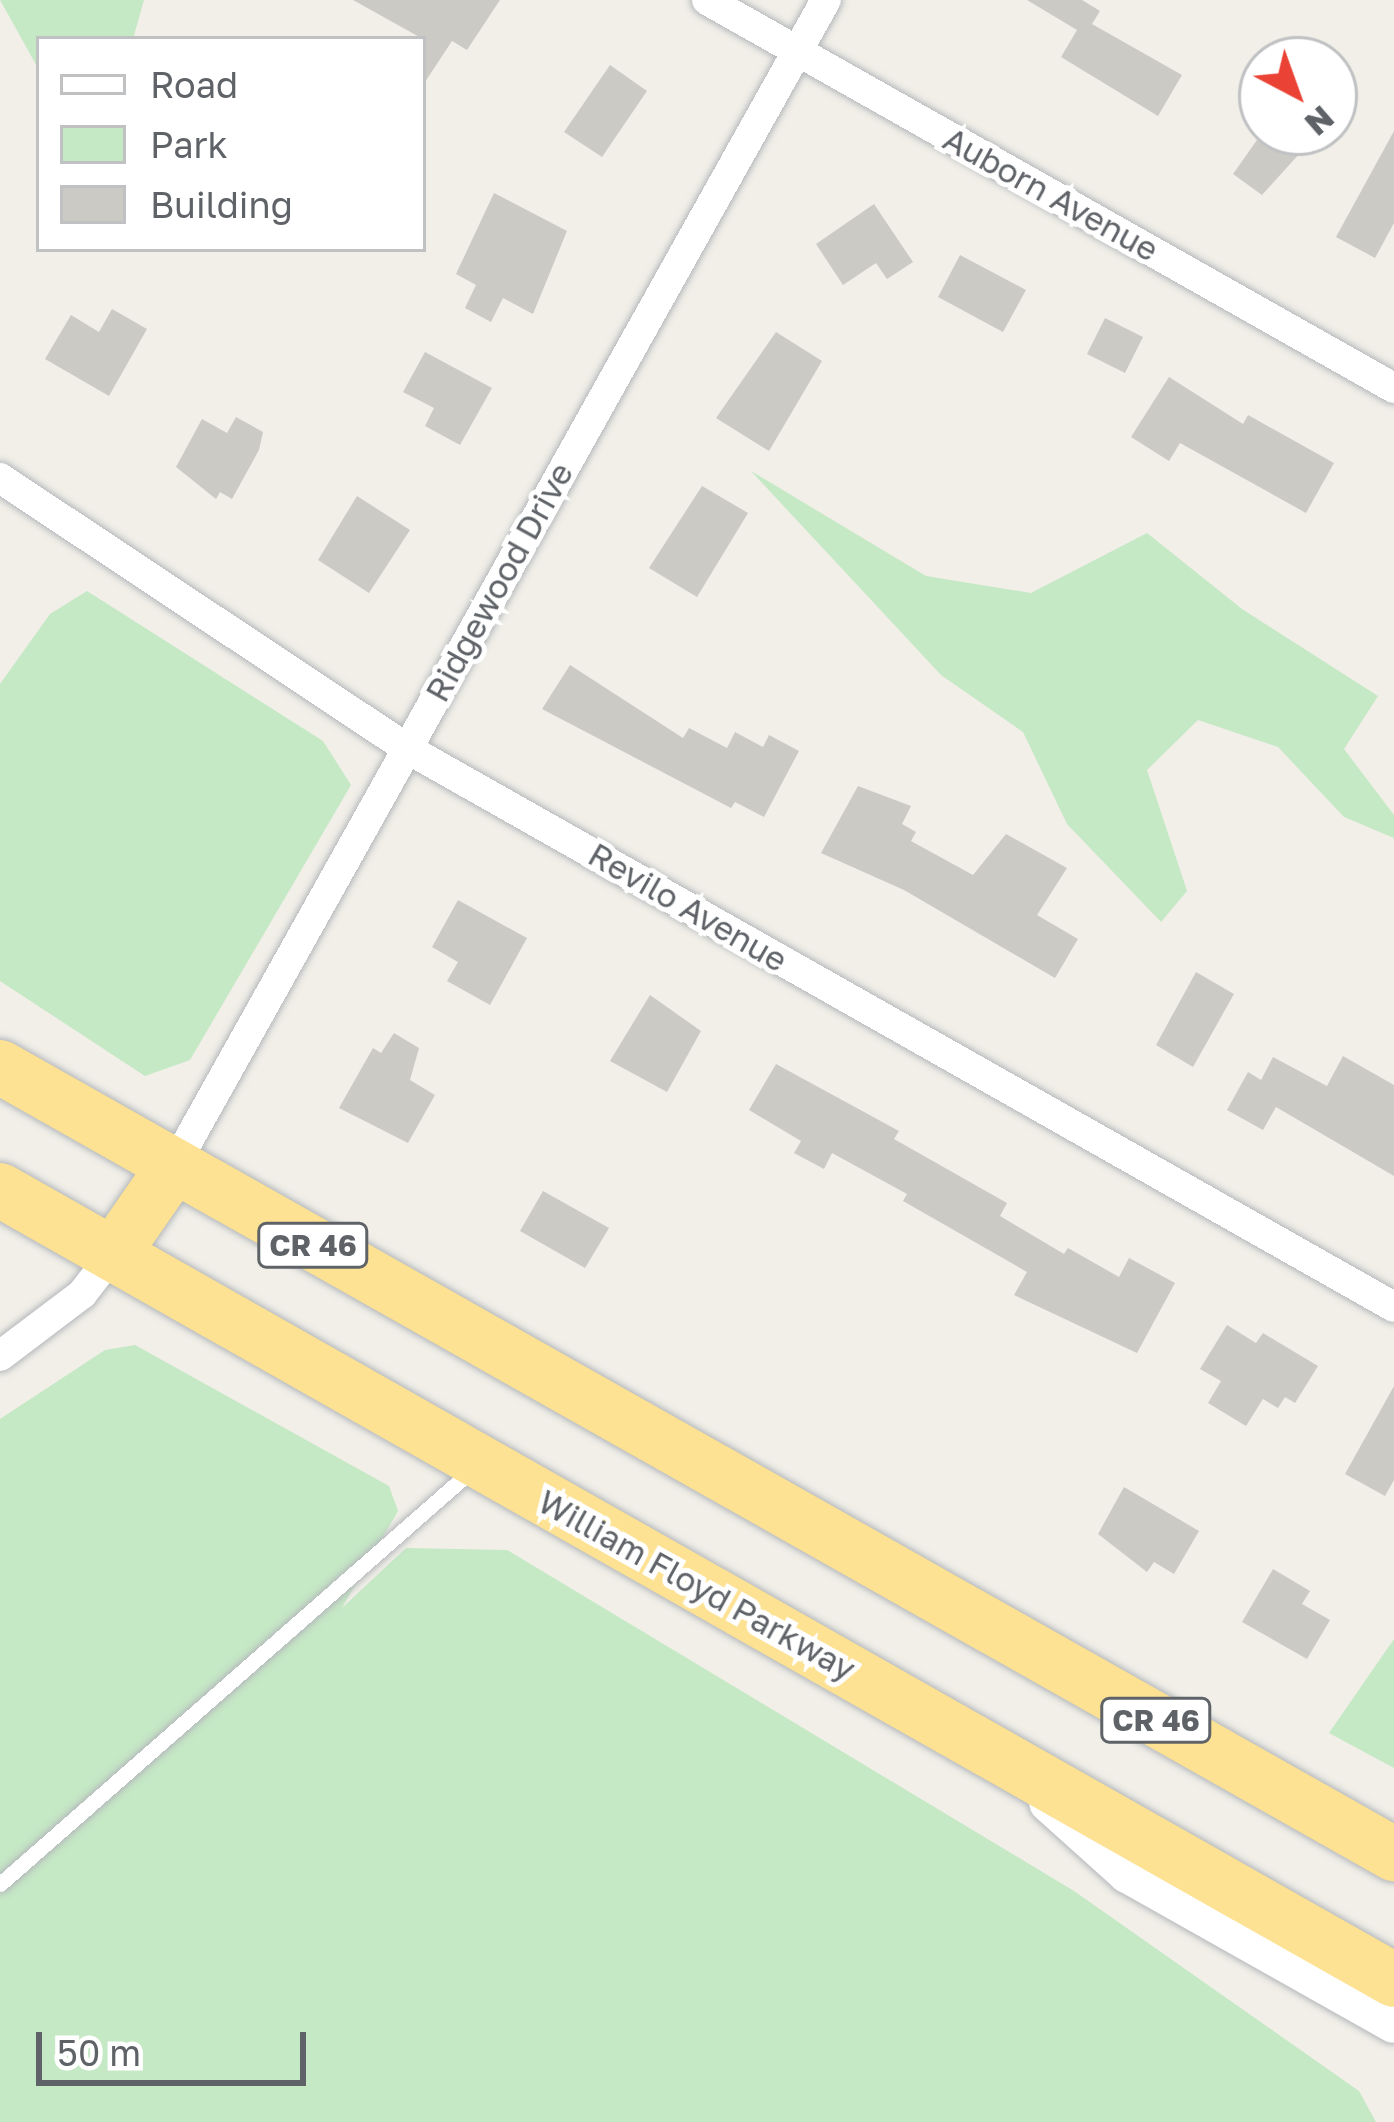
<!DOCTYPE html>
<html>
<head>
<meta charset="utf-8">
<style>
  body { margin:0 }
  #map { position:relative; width:1394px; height:2122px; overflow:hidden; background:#f1efe8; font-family:"Golos Text",sans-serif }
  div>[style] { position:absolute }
  .green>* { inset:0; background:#c5e8c5 }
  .building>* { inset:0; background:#cccac5 }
  .roads { filter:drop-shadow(0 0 3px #b5b8bc) drop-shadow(0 0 3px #b5b8bc) }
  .lane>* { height:15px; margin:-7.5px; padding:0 7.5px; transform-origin:7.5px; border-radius:7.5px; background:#fff }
  .street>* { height:30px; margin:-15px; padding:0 15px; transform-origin:15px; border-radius:15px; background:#fff }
  .secondary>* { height:42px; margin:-21px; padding:0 21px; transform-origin:21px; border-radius:21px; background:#fff }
  .highway>* { height:54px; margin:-27px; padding:0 27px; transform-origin:27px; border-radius:27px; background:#fde293 }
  span { translate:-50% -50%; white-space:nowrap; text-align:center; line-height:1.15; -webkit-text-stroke:10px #fff; paint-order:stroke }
  .shield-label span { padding:3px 9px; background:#fff; border:3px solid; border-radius:9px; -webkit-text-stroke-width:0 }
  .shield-label { font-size:30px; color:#5f6368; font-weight:700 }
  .street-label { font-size:33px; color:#5f6368 }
  .legend { position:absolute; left:36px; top:36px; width:390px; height:216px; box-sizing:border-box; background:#fff; border:3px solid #bfc1c3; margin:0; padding:15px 21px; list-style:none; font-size:36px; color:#5f6368 }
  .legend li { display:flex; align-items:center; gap:24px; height:60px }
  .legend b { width:60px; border:3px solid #bfc1c3 }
  .north { position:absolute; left:1238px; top:36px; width:120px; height:120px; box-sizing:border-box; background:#fff; border:3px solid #bfc1c3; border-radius:50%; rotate:139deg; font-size:33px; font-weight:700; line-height:48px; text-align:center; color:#5f6368 }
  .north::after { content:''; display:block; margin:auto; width:42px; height:54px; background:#ea4335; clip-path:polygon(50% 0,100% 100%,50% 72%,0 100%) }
  .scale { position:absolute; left:36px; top:2032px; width:270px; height:54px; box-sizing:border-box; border:6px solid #5f6368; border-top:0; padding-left:15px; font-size:36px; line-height:42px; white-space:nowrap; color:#5f6368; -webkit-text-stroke:9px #fff; paint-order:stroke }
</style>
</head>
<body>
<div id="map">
  <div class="green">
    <div style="clip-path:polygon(0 0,144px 0,133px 39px,39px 39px,39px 70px)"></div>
    <div style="clip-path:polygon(751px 471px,926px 576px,1031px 593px,1147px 533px,1242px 609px,1378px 696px,1344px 749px,1394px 815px,1394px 838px,1344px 817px,1278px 747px,1198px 720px,1147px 770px,1187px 891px,1161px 922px,1067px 824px,1023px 732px,941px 675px)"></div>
    <div style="clip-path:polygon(87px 591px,323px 741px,351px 785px,190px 1060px,145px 1076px,0 981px,0 684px,50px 614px)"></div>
    <div style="clip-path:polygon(135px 1345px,389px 1486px,398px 1511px,342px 1608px,406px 1548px,507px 1550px,1074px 1891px,1359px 2091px,1376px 2122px,0 2122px,0 1419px,105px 1350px)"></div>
    <div style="clip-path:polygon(1394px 1639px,1394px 1768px,1329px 1733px)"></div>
  </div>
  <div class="building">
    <div style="clip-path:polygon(353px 0,500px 0,467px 50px,452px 41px,423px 85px,423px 39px)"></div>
    <div style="clip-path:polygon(1027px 0,1082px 0,1100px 11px,1092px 24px,1182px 75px,1158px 116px,1061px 57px,1077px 30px)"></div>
    <div style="clip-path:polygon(610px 65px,647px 91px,602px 157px,564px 132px)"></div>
    <div style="clip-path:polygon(1394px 131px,1394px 223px,1375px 258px,1336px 237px)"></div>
    <div style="clip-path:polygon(1278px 132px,1319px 132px,1262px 195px,1233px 174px,1257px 140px,1268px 147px)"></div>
    <div style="clip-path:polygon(494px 193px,567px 231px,533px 314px,503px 298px,491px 322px,465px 308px,476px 285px,456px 274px)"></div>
    <div style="clip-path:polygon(874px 204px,913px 262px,887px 279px,876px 263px,843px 285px,816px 244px)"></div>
    <div style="clip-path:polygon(960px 255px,1026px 290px,1003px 332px,938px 297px)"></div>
    <div style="clip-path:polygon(112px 309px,147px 329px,109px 396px,45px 359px,71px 315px,99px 332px)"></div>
    <div style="clip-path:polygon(1105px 318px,1143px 337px,1125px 373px,1087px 354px)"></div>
    <div style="clip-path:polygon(776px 332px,822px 361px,769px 451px,716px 418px)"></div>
    <div style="clip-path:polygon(425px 352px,492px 388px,460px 445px,425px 426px,434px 408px,403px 392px)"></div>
    <div style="clip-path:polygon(1169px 377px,1243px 424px,1248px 415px,1334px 463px,1306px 513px,1180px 443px,1169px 461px,1131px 437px)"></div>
    <div style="clip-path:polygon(236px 417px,263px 432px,259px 450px,232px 499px,220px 492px,216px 499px,176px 467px,202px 419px,227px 433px)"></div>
    <div style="clip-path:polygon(702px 486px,748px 513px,697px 597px,649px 568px)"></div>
    <div style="clip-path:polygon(357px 496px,410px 530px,369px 593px,318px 560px)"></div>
    <div style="clip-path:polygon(570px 665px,683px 738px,689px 728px,727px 748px,735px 732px,763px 747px,769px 735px,799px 751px,764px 817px,735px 802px,731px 808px,542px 709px)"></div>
    <div style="clip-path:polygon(858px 786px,911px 806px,902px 824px,916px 832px,911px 841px,973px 875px,1006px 834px,1067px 868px,1037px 915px,1078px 939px,1055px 978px,904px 890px,821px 853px)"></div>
    <div style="clip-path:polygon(458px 900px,527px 938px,490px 1005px,447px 981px,458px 962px,432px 947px)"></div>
    <div style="clip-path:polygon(1196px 972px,1234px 994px,1193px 1067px,1156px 1045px)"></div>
    <div style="clip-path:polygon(650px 995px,701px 1031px,667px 1092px,610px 1061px)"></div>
    <div style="clip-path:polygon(394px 1033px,419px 1048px,410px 1080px,435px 1095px,408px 1143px,339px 1108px,373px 1048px,381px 1053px)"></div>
    <div style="clip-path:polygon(1343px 1056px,1394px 1085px,1394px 1176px,1276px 1107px,1263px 1130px,1227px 1110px,1248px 1072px,1261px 1080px,1273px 1057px,1327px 1086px)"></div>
    <div style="clip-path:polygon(776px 1064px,899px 1131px,894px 1139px,1007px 1203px,1000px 1216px,1064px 1254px,1068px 1248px,1119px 1277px,1129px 1258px,1175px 1283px,1137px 1353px,1014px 1295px,1027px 1272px,903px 1201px,907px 1194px,832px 1153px,824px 1169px,794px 1153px,801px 1141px,749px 1110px)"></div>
    <div style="clip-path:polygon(543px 1191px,609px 1228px,585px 1268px,520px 1231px)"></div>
    <div style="clip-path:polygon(1227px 1325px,1256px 1343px,1263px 1333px,1318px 1366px,1295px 1403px,1285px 1397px,1278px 1408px,1263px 1399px,1246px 1426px,1208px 1403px,1221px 1381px,1200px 1369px)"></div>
    <div style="clip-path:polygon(1394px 1386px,1394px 1480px,1385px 1496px,1345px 1474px)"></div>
    <div style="clip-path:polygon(1124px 1487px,1199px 1531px,1174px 1574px,1154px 1562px,1147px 1572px,1098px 1534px)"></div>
    <div style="clip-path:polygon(1273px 1569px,1310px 1591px,1302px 1604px,1330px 1620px,1307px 1659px,1242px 1622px)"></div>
  </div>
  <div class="roads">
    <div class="lane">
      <div style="left:0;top:1884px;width:629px;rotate:-41.26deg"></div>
    </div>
    <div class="street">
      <div style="left:707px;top:0;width:789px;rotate:29.46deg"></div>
      <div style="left:0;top:478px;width:488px;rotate:33.6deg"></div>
      <div style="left:406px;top:748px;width:1135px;rotate:29.5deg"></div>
      <div style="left:174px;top:1166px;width:1336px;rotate:-60.79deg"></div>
      <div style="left:0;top:1356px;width:103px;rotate:-37.1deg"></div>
      <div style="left:82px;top:1294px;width:51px;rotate:-52.2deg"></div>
    </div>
    <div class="secondary">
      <div style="left:1050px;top:1802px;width:105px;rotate:41.9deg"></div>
      <div style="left:1128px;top:1872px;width:305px;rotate:29.4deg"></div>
    </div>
    <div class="highway">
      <div style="left:0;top:1067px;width:1601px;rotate:29.45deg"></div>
      <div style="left:0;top:1190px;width:1602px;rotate:29.54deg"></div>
      <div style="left:113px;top:1254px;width:107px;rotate:-55.3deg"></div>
    </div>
  </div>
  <div class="shield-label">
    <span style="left:313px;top:1245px">CR 46</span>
    <span style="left:1156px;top:1720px">CR 46</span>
  </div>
  <div class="street-label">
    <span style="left:1051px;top:194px;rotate:29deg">Auborn Avenue</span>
    <span style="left:499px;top:582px;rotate:-61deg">Ridgewood Drive</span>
    <span style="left:688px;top:907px;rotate:30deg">Revilo Avenue</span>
    <span style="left:697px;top:1585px;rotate:29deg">William Floyd Parkway</span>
  </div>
  <ul class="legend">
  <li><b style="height:15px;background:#fff"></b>Road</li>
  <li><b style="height:33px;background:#c5e8c5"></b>Park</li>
  <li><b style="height:33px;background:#cccac5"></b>Building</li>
  </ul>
  <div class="north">N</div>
  <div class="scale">50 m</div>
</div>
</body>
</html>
